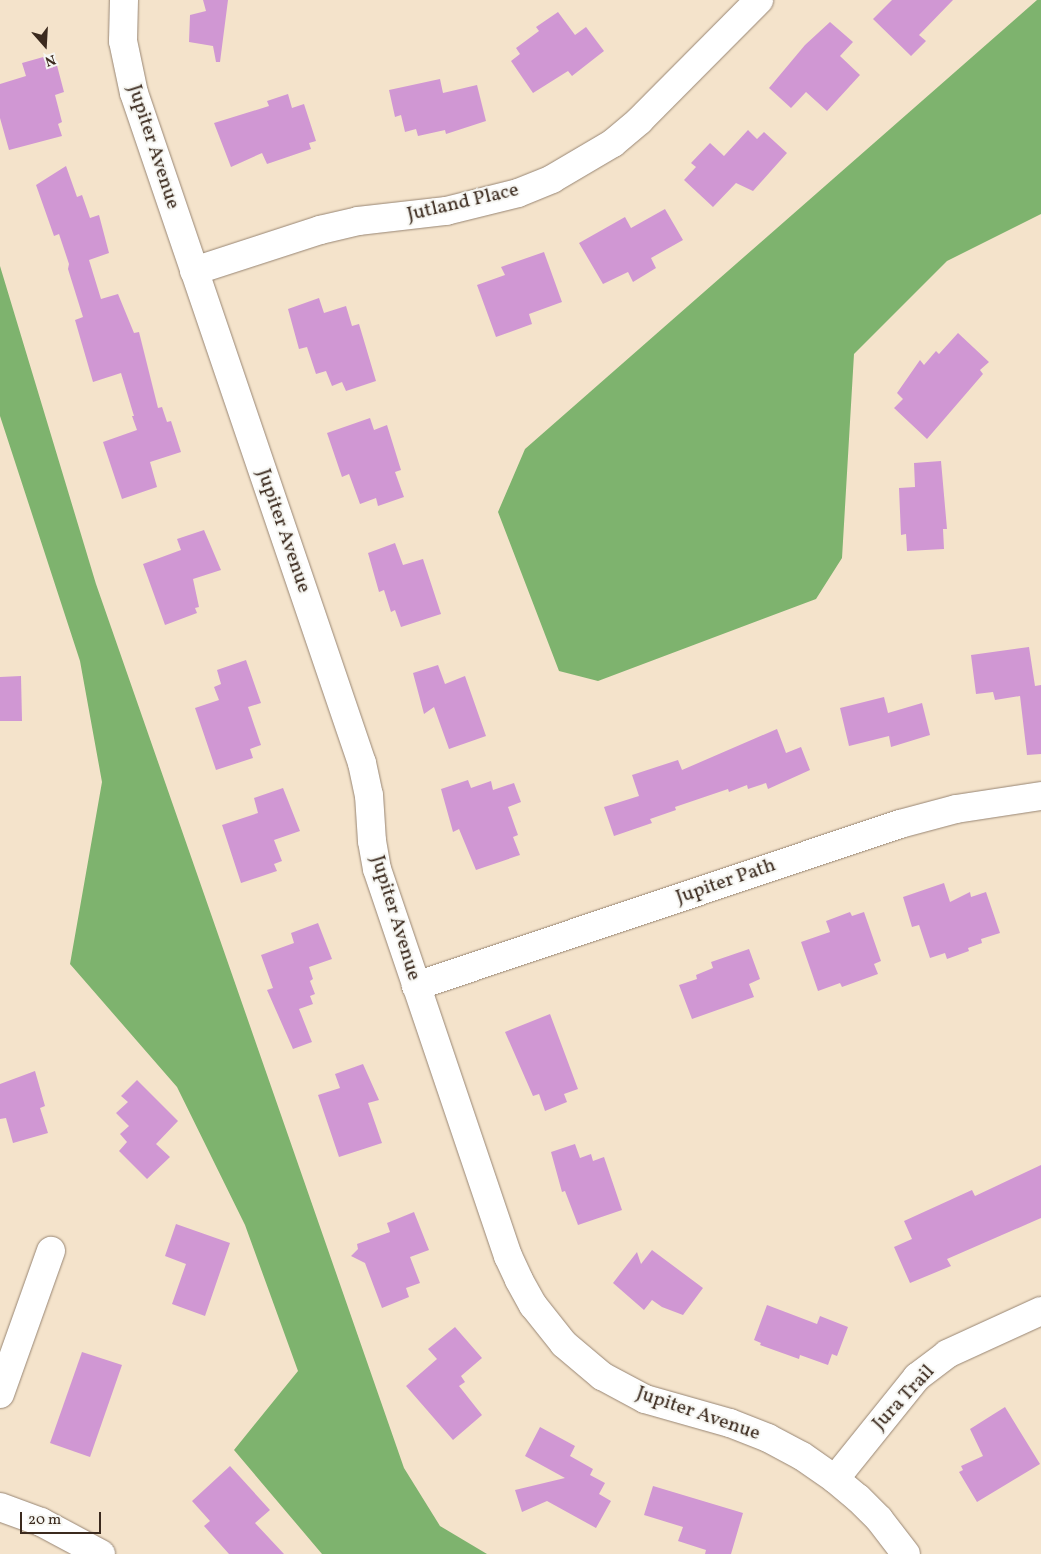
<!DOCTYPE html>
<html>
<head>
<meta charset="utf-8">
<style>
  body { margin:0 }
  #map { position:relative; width:1041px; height:1554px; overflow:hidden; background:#f4e3cb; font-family:Vollkorn,serif }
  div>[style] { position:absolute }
  .forest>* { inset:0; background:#7eb36e }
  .building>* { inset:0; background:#d097d3 }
  .roads { filter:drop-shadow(0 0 1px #988674) drop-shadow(0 0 1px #988674) }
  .street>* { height:28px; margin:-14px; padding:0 14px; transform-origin:14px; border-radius:14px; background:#fff }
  span { translate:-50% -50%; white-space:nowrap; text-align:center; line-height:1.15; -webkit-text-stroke:4px #f6f6f2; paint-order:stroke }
  .street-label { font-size:20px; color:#3b2a1e }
  .north { position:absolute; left:20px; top:20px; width:50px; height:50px; -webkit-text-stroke:4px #f6f6f2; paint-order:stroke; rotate:161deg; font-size:14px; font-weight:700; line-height:20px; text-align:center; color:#3b2a1e }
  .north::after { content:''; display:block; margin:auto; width:18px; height:22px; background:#3b2a1e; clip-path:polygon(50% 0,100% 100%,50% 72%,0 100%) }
  .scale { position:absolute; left:20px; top:1512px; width:81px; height:22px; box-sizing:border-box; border:2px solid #3b2a1e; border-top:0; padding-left:6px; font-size:15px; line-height:18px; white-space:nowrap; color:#3b2a1e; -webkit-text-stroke:4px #f6f6f2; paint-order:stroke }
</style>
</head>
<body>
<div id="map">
  <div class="forest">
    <div style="clip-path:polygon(1037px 0,1041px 0,1041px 214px,947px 261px,854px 354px,842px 558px,816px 599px,598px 681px,559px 671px,498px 512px,525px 449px)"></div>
    <div style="clip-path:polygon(0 266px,96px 584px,404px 1468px,440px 1526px,487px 1554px,322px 1554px,234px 1450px,298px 1371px,245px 1225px,177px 1087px,70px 964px,102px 782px,80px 661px,0 416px)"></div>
  </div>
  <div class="building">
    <div style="clip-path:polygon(203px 0,228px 0,220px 62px,216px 62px,213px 46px,189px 42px,190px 15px,206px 11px)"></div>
    <div style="clip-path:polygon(892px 0,953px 0,919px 35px,926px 41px,911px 56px,873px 19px)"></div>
    <div style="clip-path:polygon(558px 12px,575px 35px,586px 27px,604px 51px,572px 76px,568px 71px,533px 93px,511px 61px,520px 54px,516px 48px,539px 31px,536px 27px)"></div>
    <div style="clip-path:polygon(830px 22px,853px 42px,840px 56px,860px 75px,827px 111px,806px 92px,791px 108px,769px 88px,805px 45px)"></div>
    <div style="clip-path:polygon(54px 54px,64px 92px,55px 95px,62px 122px,58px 124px,62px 136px,9px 150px,0 118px,0 84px,26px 76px,22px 63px)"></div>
    <div style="clip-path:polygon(440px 79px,443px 93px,477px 85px,486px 121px,446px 134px,445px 130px,418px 136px,416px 129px,405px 132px,401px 115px,395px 117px,389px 90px)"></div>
    <div style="clip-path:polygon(288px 94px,292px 108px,304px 104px,316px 141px,309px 143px,311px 149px,267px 164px,262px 153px,231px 167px,214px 123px,269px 106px,267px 101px)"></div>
    <div style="clip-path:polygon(748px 130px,757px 139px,764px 132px,787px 153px,753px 191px,736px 183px,713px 207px,684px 180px,696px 167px,691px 163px,710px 143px,724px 156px)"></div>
    <div style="clip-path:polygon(66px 166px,77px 197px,82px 195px,90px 218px,99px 215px,109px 253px,89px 260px,101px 299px,118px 294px,134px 333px,139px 332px,158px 408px,162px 407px,167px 422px,171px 421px,181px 452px,150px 462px,157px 487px,122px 499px,103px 442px,137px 430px,132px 416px,134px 416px,121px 373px,93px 382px,75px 320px,83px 317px,68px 269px,69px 264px,59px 234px,54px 236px,36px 185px)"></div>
    <div style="clip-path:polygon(665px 209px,683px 240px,651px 258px,656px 268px,633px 282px,628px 272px,603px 284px,579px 243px,625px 217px,631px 228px)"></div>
    <div style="clip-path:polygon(544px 252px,562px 302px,529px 314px,532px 324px,496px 337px,477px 285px,505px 275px,501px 267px)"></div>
    <div style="clip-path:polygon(319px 298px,324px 313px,346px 306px,352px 326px,359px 324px,376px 381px,346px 391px,342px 382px,332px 386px,326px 371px,316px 374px,307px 347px,299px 349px,288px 309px)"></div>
    <div style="clip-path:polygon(958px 333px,989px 362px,980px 370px,983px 374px,927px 439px,894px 408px,903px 399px,897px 393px,920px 360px,924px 365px,936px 351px,939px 354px)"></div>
    <div style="clip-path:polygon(370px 418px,374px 430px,387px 425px,401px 470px,395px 472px,404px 497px,378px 506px,376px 498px,360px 504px,349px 474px,342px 477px,327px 433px)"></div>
    <div style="clip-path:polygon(941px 461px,947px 529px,943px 529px,944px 549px,907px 551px,906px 534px,901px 535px,899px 488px,915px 487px,914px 463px)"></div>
    <div style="clip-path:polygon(204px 530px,221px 570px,193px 579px,199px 607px,195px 608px,197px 613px,165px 625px,143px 564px,181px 550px,177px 539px)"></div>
    <div style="clip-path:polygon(395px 543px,403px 565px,423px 559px,441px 614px,401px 627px,395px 610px,391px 612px,384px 590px,379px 592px,368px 553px)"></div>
    <div style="clip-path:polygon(1029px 647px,1035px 686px,1041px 685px,1041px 754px,1027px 755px,1020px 696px,995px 700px,993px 692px,976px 694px,971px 655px)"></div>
    <div style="clip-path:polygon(246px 660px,261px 703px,248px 707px,261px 745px,250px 749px,253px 758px,216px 770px,195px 708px,219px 700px,214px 687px,221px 684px,217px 670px)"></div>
    <div style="clip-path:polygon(438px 665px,445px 684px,465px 676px,486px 736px,449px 749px,434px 707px,424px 714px,413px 673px)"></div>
    <div style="clip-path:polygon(21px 676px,22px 721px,0 721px,0 677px)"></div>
    <div style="clip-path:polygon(884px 697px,888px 713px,922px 703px,930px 735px,891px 747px,889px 736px,849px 746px,840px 708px)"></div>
    <div style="clip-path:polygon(777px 729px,786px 753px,801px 747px,810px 770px,768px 789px,766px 783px,748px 789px,747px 785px,729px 792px,728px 789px,675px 807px,676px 810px,650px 819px,652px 823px,614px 836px,604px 807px,639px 796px,632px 775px,678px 760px,682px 770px)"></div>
    <div style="clip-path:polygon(468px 780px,471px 788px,491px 781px,493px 790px,514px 783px,521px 802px,508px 807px,518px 835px,513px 837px,520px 855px,476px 870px,459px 829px,453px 832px,441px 789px)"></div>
    <div style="clip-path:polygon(283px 788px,300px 831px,274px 840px,282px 861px,274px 864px,277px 871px,241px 883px,222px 825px,258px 813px,254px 798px)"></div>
    <div style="clip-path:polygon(944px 883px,950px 902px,970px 892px,971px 897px,986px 892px,1000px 933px,981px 939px,982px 943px,968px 948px,969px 951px,947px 959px,945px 953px,930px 958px,919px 925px,912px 927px,903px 897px)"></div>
    <div style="clip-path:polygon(850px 912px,852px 916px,864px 912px,881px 961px,874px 964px,878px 974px,842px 987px,840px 983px,818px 991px,801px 942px,830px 932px,826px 921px)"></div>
    <div style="clip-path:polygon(318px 923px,332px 959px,309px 967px,313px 979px,310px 981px,315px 994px,310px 996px,313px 1004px,299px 1009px,312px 1042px,293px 1049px,267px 990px,273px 988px,261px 955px,294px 943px,291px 933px)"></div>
    <div style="clip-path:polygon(749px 949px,760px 979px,749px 984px,754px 997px,692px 1019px,679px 985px,697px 979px,696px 975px,713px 968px,711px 962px)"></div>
    <div style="clip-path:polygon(550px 1014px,578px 1089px,564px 1094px,567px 1102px,545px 1111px,539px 1094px,533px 1096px,505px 1032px)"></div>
    <div style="clip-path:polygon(363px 1064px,379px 1100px,368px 1103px,382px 1143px,339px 1157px,318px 1095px,340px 1088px,335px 1074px)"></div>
    <div style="clip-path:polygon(35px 1071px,45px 1106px,40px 1108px,48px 1133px,13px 1143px,6px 1118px,0 1119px,0 1084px)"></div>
    <div style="clip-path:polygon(137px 1080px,178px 1121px,156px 1144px,170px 1157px,147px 1179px,119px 1151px,127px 1142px,120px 1134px,129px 1126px,116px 1113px,128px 1102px,121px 1096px)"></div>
    <div style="clip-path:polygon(575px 1144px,580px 1158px,591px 1154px,593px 1161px,604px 1157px,622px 1210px,578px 1225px,565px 1191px,562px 1192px,551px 1152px)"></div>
    <div style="clip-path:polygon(1041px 1165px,1041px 1218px,947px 1259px,951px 1266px,910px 1283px,894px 1247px,912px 1239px,904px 1221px,972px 1190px,975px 1196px)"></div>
    <div style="clip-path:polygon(414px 1212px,429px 1250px,410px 1257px,420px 1283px,406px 1288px,409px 1297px,382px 1308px,365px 1263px,351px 1256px,358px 1249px,357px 1244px,390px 1232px,387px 1223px)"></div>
    <div style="clip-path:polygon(176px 1224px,230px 1243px,205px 1316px,172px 1304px,186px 1264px,165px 1256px)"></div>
    <div style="clip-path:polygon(652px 1250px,703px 1288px,683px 1315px,662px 1307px,652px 1300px,644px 1310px,613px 1283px,637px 1252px,641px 1264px)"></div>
    <div style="clip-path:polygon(767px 1305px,817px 1324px,820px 1316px,848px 1327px,837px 1356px,832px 1354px,828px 1365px,800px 1355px,799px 1359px,760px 1345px,761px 1343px,754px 1340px)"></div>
    <div style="clip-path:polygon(455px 1327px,482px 1358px,461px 1376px,465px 1382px,459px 1386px,482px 1415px,453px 1440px,406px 1386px,437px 1359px,428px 1349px)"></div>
    <div style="clip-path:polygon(82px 1352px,122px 1365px,90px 1457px,50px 1443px)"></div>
    <div style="clip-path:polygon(1005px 1407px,1040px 1464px,977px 1502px,959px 1472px,963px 1470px,961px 1466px,983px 1456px,970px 1429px)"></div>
    <div style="clip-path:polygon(540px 1427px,575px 1446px,570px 1456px,593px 1469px,590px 1475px,605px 1483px,599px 1494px,611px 1501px,596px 1528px,547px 1501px,522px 1512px,515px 1490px,565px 1478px,525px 1456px)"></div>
    <div style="clip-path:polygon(230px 1466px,270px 1510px,255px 1523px,284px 1554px,229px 1554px,204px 1526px,210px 1521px,192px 1501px)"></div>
    <div style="clip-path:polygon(653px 1486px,743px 1513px,731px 1554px,705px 1554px,706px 1550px,678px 1541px,683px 1527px,644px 1515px)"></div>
  </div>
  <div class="roads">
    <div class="street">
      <div style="left:124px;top:0;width:41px;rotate:91.4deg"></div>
      <div style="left:123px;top:41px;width:53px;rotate:78.1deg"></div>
      <div style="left:134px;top:93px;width:708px;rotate:71.21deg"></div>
      <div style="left:362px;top:763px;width:33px;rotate:78deg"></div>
      <div style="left:369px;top:795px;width:46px;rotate:86.3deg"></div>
      <div style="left:372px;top:841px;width:28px;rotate:80deg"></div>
      <div style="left:377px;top:869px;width:409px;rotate:71.3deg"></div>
      <div style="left:508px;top:1256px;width:26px;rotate:65deg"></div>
      <div style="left:519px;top:1280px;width:29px;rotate:61deg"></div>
      <div style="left:533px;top:1305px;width:50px;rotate:51.5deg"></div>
      <div style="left:564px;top:1344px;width:50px;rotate:40.1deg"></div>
      <div style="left:602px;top:1376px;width:49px;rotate:28.1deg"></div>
      <div style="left:645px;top:1399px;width:88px;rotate:15.8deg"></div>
      <div style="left:730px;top:1423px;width:41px;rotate:21.5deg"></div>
      <div style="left:768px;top:1438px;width:38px;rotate:28deg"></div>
      <div style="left:802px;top:1456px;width:40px;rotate:34.9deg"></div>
      <div style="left:835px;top:1479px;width:30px;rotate:40deg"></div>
      <div style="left:858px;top:1498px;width:30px;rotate:45deg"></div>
      <div style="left:879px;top:1519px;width:44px;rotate:52.4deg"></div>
      <div style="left:194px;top:271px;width:133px;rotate:-18deg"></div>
      <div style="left:320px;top:230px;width:39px;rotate:-13deg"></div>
      <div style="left:358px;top:221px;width:89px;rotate:-6.5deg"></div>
      <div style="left:446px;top:211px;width:74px;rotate:-14deg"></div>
      <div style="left:518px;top:193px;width:37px;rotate:-22deg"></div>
      <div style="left:552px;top:179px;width:71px;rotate:-30.5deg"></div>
      <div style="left:613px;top:143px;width:35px;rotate:-40deg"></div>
      <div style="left:640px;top:120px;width:169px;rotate:-45.2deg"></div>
      <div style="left:416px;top:986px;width:510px;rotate:-18.51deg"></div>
      <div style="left:900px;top:824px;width:58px;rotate:-15deg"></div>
      <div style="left:956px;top:809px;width:86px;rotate:-8.7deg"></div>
      <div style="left:0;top:1394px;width:152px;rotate:-70.4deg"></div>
      <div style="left:835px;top:1479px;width:131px;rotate:-51.2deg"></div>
      <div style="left:917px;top:1377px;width:38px;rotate:-37deg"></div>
      <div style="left:947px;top:1354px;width:103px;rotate:-24.6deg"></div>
      <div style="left:0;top:1507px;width:44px;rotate:20.1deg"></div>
      <div style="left:41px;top:1522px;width:68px;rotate:28.1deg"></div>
    </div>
  </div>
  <div class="street-label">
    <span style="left:153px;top:147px;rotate:72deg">Jupiter Avenue</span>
    <span style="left:463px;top:203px;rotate:-13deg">Jutland Place</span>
    <span style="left:283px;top:531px;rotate:71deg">Jupiter Avenue</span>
    <span style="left:726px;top:882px;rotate:-19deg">Jupiter Path</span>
    <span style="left:395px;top:918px;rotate:73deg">Jupiter Avenue</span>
    <span style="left:904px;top:1398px;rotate:-47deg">Jura Trail</span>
    <span style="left:698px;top:1414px;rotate:19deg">Jupiter Avenue</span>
  </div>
  <div class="north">N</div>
  <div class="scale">20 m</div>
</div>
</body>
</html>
